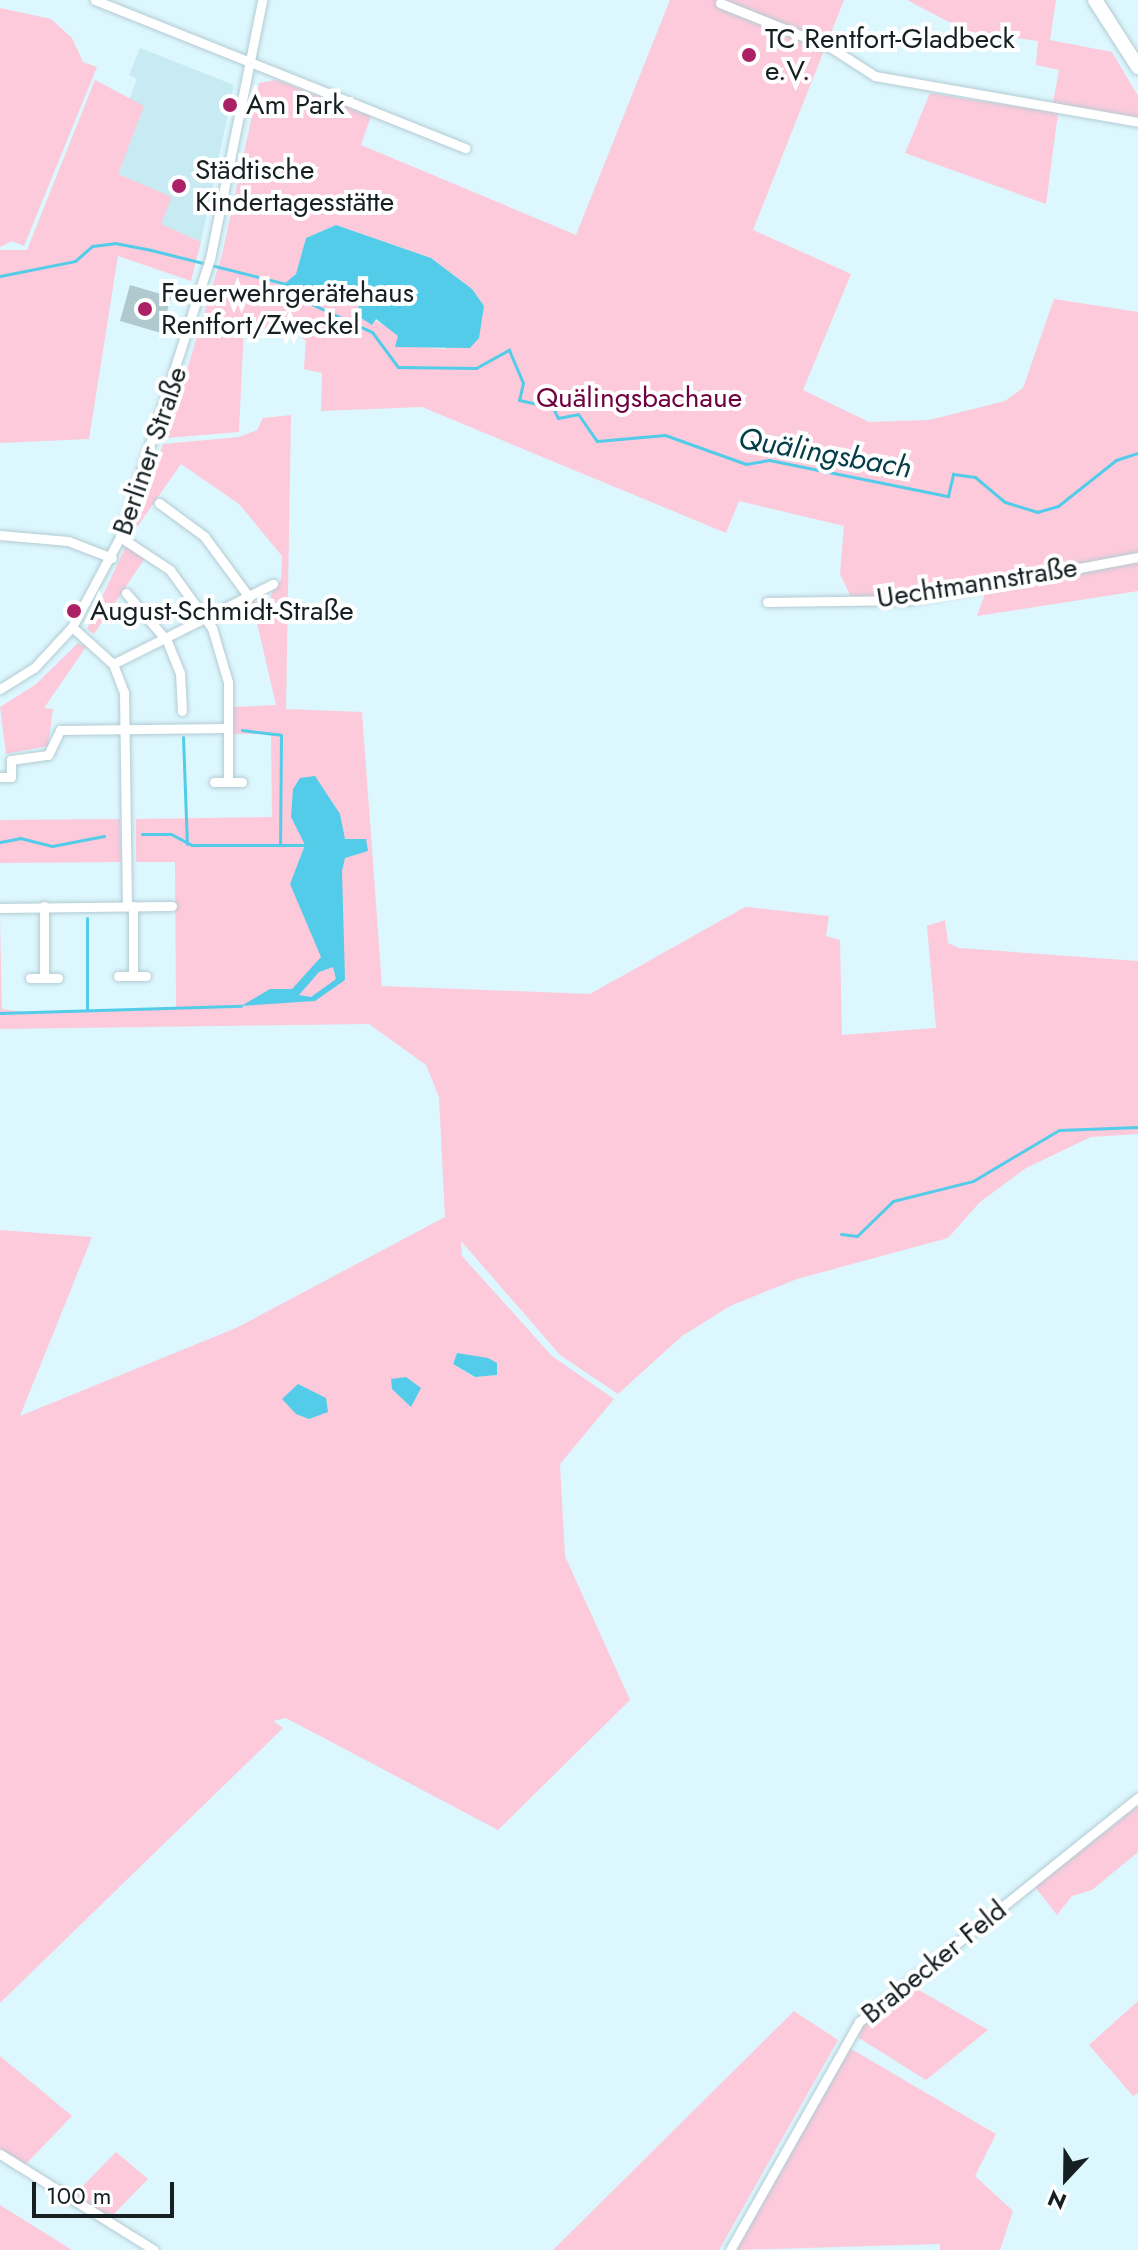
<!DOCTYPE html>
<html>
<head>
<meta charset="utf-8">
<style>
  body { margin:0 }
  #map { position:relative; width:1138px; height:2250px; overflow:hidden; background:#ddf7fe; font-family:Jost,sans-serif }
  div>[style] { position:absolute }
  .built>* { inset:0; background:#c8eaf2 }
  .green>* { inset:0; background:#fccadb }
  .water>* { inset:0; background:#52cce8 }
  .stream>* { height:3px; margin:-1.5px; padding:0 1.5px; transform-origin:1.5px; border-radius:1.5px; background:#52cce8 }
  .building>* { inset:0; background:#b0c9cf }
  .roads { filter:drop-shadow(0 0 2px #b3ccd3) drop-shadow(0 0 2px #b3ccd3) }
  .street>* { height:9px; margin:-4.5px; padding:0 4.5px; transform-origin:4.5px; border-radius:4.5px; background:#fff }
  .primary>* { height:14px; margin:-7px; padding:0 7px; transform-origin:7px; border-radius:7px; background:#fff }
  .dots>* { width:22px; height:22px; translate:-50% -50%; box-sizing:border-box; border:4px solid #fff; border-radius:50% }
  span { translate:-50% -50%; white-space:nowrap; text-align:center; line-height:1.15; -webkit-text-stroke:8px #fff; paint-order:stroke }
  .poi-label { font-size:28px; color:#162022 }
  .left { translate:0 -50%; text-align:left }
  .park-label { font-size:28px; color:#6e003d }
  .street-label { font-size:28px; color:#162022 }
  .water-label { font-size:30px; color:#033d49; font-style:italic }
  .north { position:absolute; left:1026px; top:2138px; width:80px; height:80px; -webkit-text-stroke:6px #fff; paint-order:stroke; rotate:202deg; font-size:22px; font-weight:700; line-height:32px; text-align:center; color:#162022 }
  .north::after { content:''; display:block; margin:auto; width:28px; height:36px; background:#162022; clip-path:polygon(50% 0,100% 100%,50% 72%,0 100%) }
  .scale { position:absolute; left:32px; top:2182px; width:142px; height:36px; box-sizing:border-box; border:4px solid #162022; border-top:0; padding-left:10px; font-size:24px; line-height:28px; white-space:nowrap; color:#162022; -webkit-text-stroke:6px #fff; paint-order:stroke }
</style>
</head>
<body>
<div id="map">
  <div class="built">
    <div style="clip-path:polygon(140px 48px,234px 85px,201px 242px,160px 224px,171px 197px,118px 174px,143px 106px,129px 100px,137px 79px,129px 75px)"></div>
  </div>
  <div class="green">
    <div style="clip-path:polygon(evenodd,670px 0,844px 0,753px 230px,851px 274px,803px 390px,869px 422px,929px 420px,1005px 401px,1023px 388px,1054px 299px,1138px 312px,1138px 554px,921px 593px,852px 599px,840px 574px,844px 526px,739px 501px,726px 533px,422px 407px,321px 411px,322px 373px,304px 369px,306px 341px,297px 332px,244px 325px,239px 432px,166px 438px,222px 255px,259px 83px,277px 80px,371px 116px,361px 145px,576px 235px,670px 0,336px 225px,431px 258px,472px 289px,484px 306px,445px 349px,423px 347px,358px 311px,355px 292px,327px 302px,286px 284px,296px 274px,306px 238px,336px 225px)"></div>
    <div style="clip-path:polygon(907px 0,1056px 0,1050px 40px,1112px 52px,1138px 96px,1138px 118px,1053px 103px,1059px 70px,1036px 65px,1038px 41px,966px 31px)"></div>
    <div style="clip-path:polygon(0 8px,51px 19px,72px 38px,83px 62px,97px 67px,24px 246px,12px 241px,0 247px)"></div>
    <div style="clip-path:polygon(95px 80px,144px 106px,118px 174px,172px 197px,161px 224px,201px 242px,191px 281px,118px 256px,89px 439px,0 443px,0 250px,27px 250px)"></div>
    <div style="clip-path:polygon(930px 93px,1058px 113px,1046px 204px,905px 153px)"></div>
    <div style="clip-path:polygon(evenodd,291px 415px,286px 709px,362px 712px,382px 986px,590px 994px,745px 907px,829px 916px,826px 936px,840px 940px,842px 1035px,936px 1028px,927px 926px,945px 920px,948px 943px,959px 948px,1138px 961px,1138px 1134px,1091px 1137px,1026px 1168px,980px 1202px,948px 1238px,797px 1279px,730px 1306px,682px 1336px,618px 1394px,560px 1355px,461px 1241px,462px 1256px,552px 1356px,614px 1399px,560px 1464px,565px 1556px,630px 1700px,498px 1830px,286px 1718px,273px 1721px,283px 1728px,0 2003px,0 1230px,92px 1237px,20px 1416px,236px 1328px,445px 1217px,439px 1097px,426px 1065px,369px 1024px,0 1029px,0 917px,2px 1009px,31px 1013px,176px 1007px,175px 862px,136px 862px,136px 819px,272px 817px,271px 734px,232px 734px,232px 707px,276px 705px,252px 601px,263px 602px,258px 608px,263px 620px,283px 611px,270px 596px,281px 580px,282px 556px,239px 504px,181px 464px,130px 537px,163px 444px,239px 437px,257px 430px,263px 418px,291px 415px,457px 1353px,497px 1364px,497px 1375px,474px 1377px,453px 1364px,457px 1353px)"></div>
    <div style="clip-path:polygon(128px 542px,147px 555px,94px 634px,87px 629px)"></div>
    <div style="clip-path:polygon(1138px 561px,1138px 591px,977px 616px,987px 588px)"></div>
    <div style="clip-path:polygon(78px 643px,86px 647px,44px 708px,53px 709px,48px 746px,6px 754px,0 707px,35px 685px)"></div>
    <div style="clip-path:polygon(120px 819px,121px 862px,0 863px,0 820px)"></div>
    <div style="clip-path:polygon(1138px 1806px,1138px 1852px,1092px 1890px,1072px 1896px,1057px 1915px,1035px 1887px)"></div>
    <div style="clip-path:polygon(912px 1986px,988px 2030px,926px 2080px,859px 2038px,860px 2028px)"></div>
    <div style="clip-path:polygon(1138px 2001px,1138px 2093px,1133px 2096px,1089px 2045px)"></div>
    <div style="clip-path:polygon(794px 2011px,838px 2040px,719px 2250px,553px 2250px)"></div>
    <div style="clip-path:polygon(848px 2047px,996px 2134px,975px 2176px,1013px 2211px,1000px 2250px,940px 2250px,940px 2244px,733px 2250px)"></div>
    <div style="clip-path:polygon(0 2056px,72px 2116px,26px 2164px,0 2149px)"></div>
    <div style="clip-path:polygon(116px 2152px,148px 2179px,109px 2219px,74px 2195px)"></div>
    <div style="clip-path:polygon(0 2205px,72px 2250px,0 2250px)"></div>
  </div>
  <div class="water">
    <div style="clip-path:polygon(336px 225px,431px 258px,472px 289px,484px 306px,479px 338px,470px 348px,395px 347px,398px 336px,376px 319px,372px 325px,361px 318px,355px 293px,336px 303px,283px 285px,296px 274px,306px 238px)"></div>
    <div style="clip-path:polygon(evenodd,315px 776px,340px 814px,345px 839px,366px 839px,368px 851px,345px 858px,342px 871px,345px 980px,315px 1001px,241px 1006px,270px 989px,292px 989px,321px 957px,290px 884px,305px 845px,291px 817px,293px 789px,300px 778px,315px 776px,333px 967px,336px 979px,311px 997px,299px 995px,319px 972px,333px 967px)"></div>
    <div style="clip-path:polygon(457px 1353px,488px 1358px,497px 1363px,497px 1375px,475px 1377px,453px 1364px)"></div>
    <div style="clip-path:polygon(406px 1377px,421px 1388px,411px 1407px,392px 1389px,391px 1379px)"></div>
    <div style="clip-path:polygon(298px 1384px,326px 1398px,328px 1412px,309px 1419px,296px 1414px,282px 1399px)"></div>
  </div>
  <div class="stream">
    <div style="left:0;top:276px;width:76px;rotate:-11.3deg"></div>
    <div style="left:75px;top:261px;width:23px;rotate:-41deg"></div>
    <div style="left:92px;top:246px;width:23px;rotate:-7deg"></div>
    <div style="left:115px;top:243px;width:37px;rotate:11deg"></div>
    <div style="left:151px;top:250px;width:139px;rotate:14.1deg"></div>
    <div style="left:286px;top:284px;width:11px;rotate:68deg"></div>
    <div style="left:290px;top:294px;width:90px;rotate:24.9deg"></div>
    <div style="left:372px;top:332px;width:44px;rotate:53.4deg"></div>
    <div style="left:398px;top:367px;width:78px;rotate:0.7deg"></div>
    <div style="left:476px;top:368px;width:38px;rotate:-29deg"></div>
    <div style="left:509px;top:350px;width:36px;rotate:67deg"></div>
    <div style="left:523px;top:383px;width:17px;rotate:103deg"></div>
    <div style="left:519px;top:400px;width:24px;rotate:12deg"></div>
    <div style="left:542px;top:405px;width:9px;rotate:-41deg"></div>
    <div style="left:549px;top:399px;width:21px;rotate:65deg"></div>
    <div style="left:558px;top:418px;width:20px;rotate:-11deg"></div>
    <div style="left:578px;top:414px;width:33px;rotate:55deg"></div>
    <div style="left:597px;top:441px;width:68px;rotate:-5deg"></div>
    <div style="left:665px;top:435px;width:86px;rotate:19.7deg"></div>
    <div style="left:746px;top:464px;width:23px;rotate:-10deg"></div>
    <div style="left:769px;top:460px;width:183px;rotate:11.4deg"></div>
    <div style="left:948px;top:496px;width:23px;rotate:-77deg"></div>
    <div style="left:953px;top:474px;width:22px;rotate:8deg"></div>
    <div style="left:975px;top:477px;width:39px;rotate:40deg"></div>
    <div style="left:1005px;top:502px;width:34px;rotate:17deg"></div>
    <div style="left:1037px;top:512px;width:22px;rotate:-16deg"></div>
    <div style="left:1058px;top:506px;width:74px;rotate:-38.4deg"></div>
    <div style="left:1116px;top:460px;width:23px;rotate:-18deg"></div>
    <div style="left:242px;top:730px;width:39px;rotate:7deg"></div>
    <div style="left:281px;top:735px;width:109px;rotate:90.5deg"></div>
    <div style="left:183px;top:737px;width:107px;rotate:87.9deg"></div>
    <div style="left:142px;top:834px;width:29px"></div>
    <div style="left:171px;top:834px;width:24px;rotate:28deg"></div>
    <div style="left:192px;top:845px;width:113px"></div>
    <div style="left:0;top:842px;width:20px;rotate:-11deg"></div>
    <div style="left:20px;top:838px;width:33px;rotate:14deg"></div>
    <div style="left:52px;top:846px;width:53px;rotate:-10.9deg"></div>
    <div style="left:87px;top:918px;width:92px;rotate:90deg"></div>
    <div style="left:0;top:1013px;width:241px;rotate:-1.7deg"></div>
    <div style="left:841px;top:1234px;width:16px;rotate:7deg"></div>
    <div style="left:857px;top:1236px;width:50px;rotate:-44.2deg"></div>
    <div style="left:893px;top:1201px;width:82px;rotate:-14deg"></div>
    <div style="left:973px;top:1181px;width:100px;rotate:-30.7deg"></div>
    <div style="left:1059px;top:1130px;width:79px;rotate:-2.2deg"></div>
  </div>
  <div class="building">
    <div style="clip-path:polygon(130px 285px,171px 297px,161px 333px,120px 321px)"></div>
  </div>
  <div class="roads">
    <div class="street">
      <div style="left:95px;top:0;width:399px;rotate:21.8deg"></div>
      <div style="left:720px;top:3px;width:118px;rotate:21.8deg"></div>
      <div style="left:830px;top:47px;width:54px;rotate:32.8deg"></div>
      <div style="left:875px;top:76px;width:267px;rotate:9.9deg"></div>
      <div style="left:159px;top:503px;width:56px;rotate:36.3deg"></div>
      <div style="left:204px;top:536px;width:76px;rotate:53.6deg"></div>
      <div style="left:0;top:535px;width:68px;rotate:5deg"></div>
      <div style="left:68px;top:541px;width:47px;rotate:21.1deg"></div>
      <div style="left:120px;top:537px;width:60px;rotate:33.4deg"></div>
      <div style="left:170px;top:570px;width:72px;rotate:54.1deg"></div>
      <div style="left:212px;top:628px;width:56px;rotate:73.5deg"></div>
      <div style="left:228px;top:682px;width:100px;rotate:90deg"></div>
      <div style="left:126px;top:593px;width:63px;rotate:49.5deg"></div>
      <div style="left:167px;top:641px;width:35px;rotate:68deg"></div>
      <div style="left:180px;top:673px;width:38px;rotate:87deg"></div>
      <div style="left:767px;top:602px;width:141px;rotate:-0.8deg"></div>
      <div style="left:908px;top:600px;width:234px;rotate:-10.6deg"></div>
      <div style="left:72px;top:627px;width:55px;rotate:42.1deg"></div>
      <div style="left:113px;top:664px;width:31px;rotate:69deg"></div>
      <div style="left:124px;top:693px;width:213px;rotate:89.2deg"></div>
      <div style="left:113px;top:664px;width:179px;rotate:-26.6deg"></div>
      <div style="left:0;top:689px;width:40px;rotate:-32deg"></div>
      <div style="left:34px;top:668px;width:56px;rotate:-47.2deg"></div>
      <div style="left:72px;top:627px;width:102px;rotate:-61.9deg"></div>
      <div style="left:120px;top:537px;width:292px;rotate:-72.1deg"></div>
      <div style="left:210px;top:259px;width:264px;rotate:-78.6deg"></div>
      <div style="left:0;top:777px;width:11px"></div>
      <div style="left:11px;top:777px;width:17px;rotate:-90deg"></div>
      <div style="left:11px;top:760px;width:37px;rotate:-8deg"></div>
      <div style="left:48px;top:755px;width:28px;rotate:-64deg"></div>
      <div style="left:60px;top:730px;width:168px;rotate:-0.7deg"></div>
      <div style="left:214px;top:782px;width:28px"></div>
      <div style="left:44px;top:906px;width:72px;rotate:90deg"></div>
      <div style="left:133px;top:906px;width:70px;rotate:90deg"></div>
      <div style="left:0;top:908px;width:172px;rotate:-0.7deg"></div>
      <div style="left:118px;top:976px;width:28px"></div>
      <div style="left:30px;top:978px;width:28px"></div>
      <div style="left:0;top:2154px;width:181px;rotate:31.9deg"></div>
      <div style="left:730px;top:2250px;width:262px;rotate:-60.5deg"></div>
      <div style="left:859px;top:2022px;width:358px;rotate:-38.8deg"></div>
    </div>
    <div class="primary">
      <div style="left:1095px;top:0;width:80px;rotate:57.3deg"></div>
    </div>
  </div>
  <div class="dots">
    <div style="left:749px;top:55px;background:#aa2165"></div>
    <div style="left:230px;top:105px;background:#aa2165"></div>
    <div style="left:179px;top:186px;background:#aa2165"></div>
    <div style="left:145px;top:309px;background:#aa2165"></div>
    <div style="left:74px;top:611px;background:#aa2165"></div>
  </div>
  <div class="poi-label">
    <span class="left" style="left:765px;top:55px">TC Rentfort-Gladbeck<br>e.V.</span>
    <span class="left" style="left:246px;top:105px">Am Park</span>
    <span class="left" style="left:195px;top:186px">Städtische<br>Kindertagesstätte</span>
    <span class="left" style="left:161px;top:309px">Feuerwehrgerätehaus<br>Rentfort/Zweckel</span>
    <span class="left" style="left:90px;top:611px">August-Schmidt-Straße</span>
  </div>
  <div class="park-label">
    <span style="left:639px;top:398px">Quälingsbachaue</span>
  </div>
  <div class="street-label">
    <span style="left:150px;top:451px;rotate:-71deg">Berliner Straße</span>
    <span style="left:977px;top:583px;rotate:-9deg">Uechtmannstraße</span>
    <span style="left:934px;top:1962px;rotate:-39deg">Brabecker Feld</span>
  </div>
  <div class="water-label">
    <span style="left:825px;top:453px;rotate:10deg">Quälingsbach</span>
  </div>
  <div class="north">N</div>
  <div class="scale">100 m</div>
</div>
</body>
</html>
